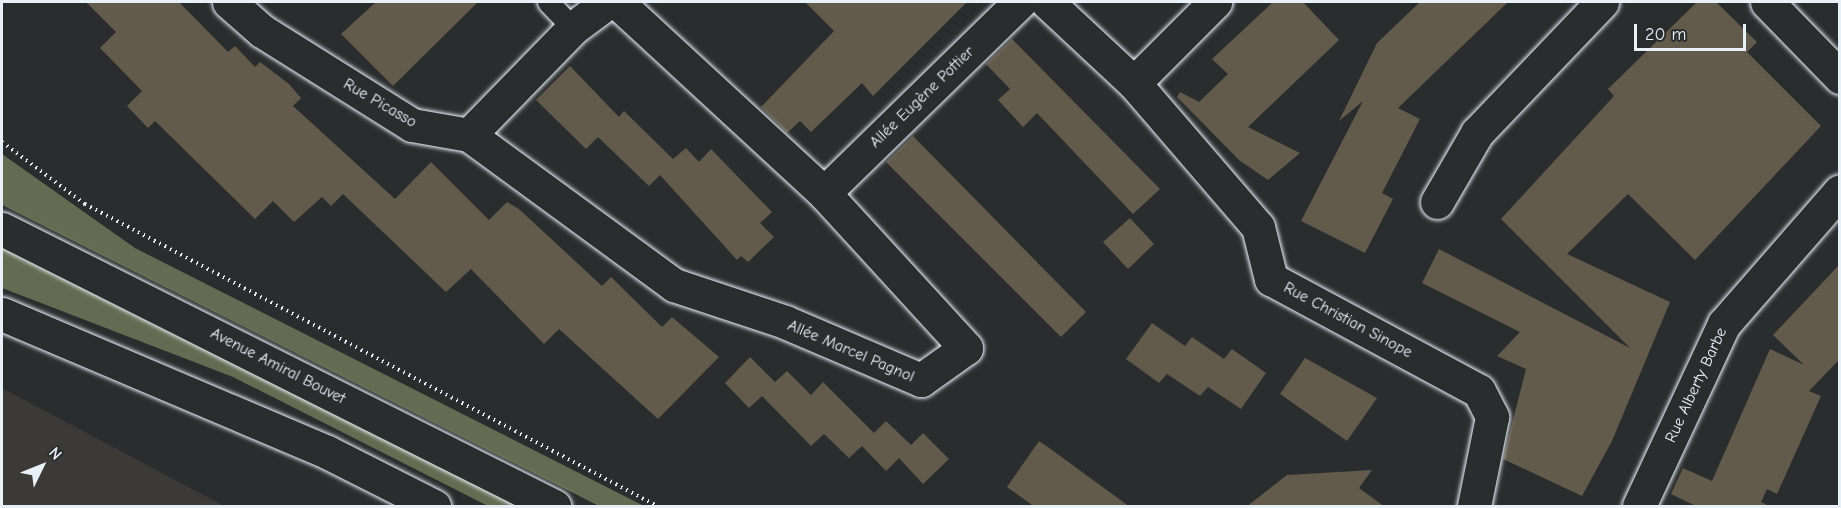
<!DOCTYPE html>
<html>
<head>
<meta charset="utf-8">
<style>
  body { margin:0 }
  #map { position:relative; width:1841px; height:508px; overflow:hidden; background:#2a2d2e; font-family:"Comic Neue",sans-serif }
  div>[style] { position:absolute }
  .built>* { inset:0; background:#3b3a37 }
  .green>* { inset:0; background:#636b52 }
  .building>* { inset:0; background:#625a4b }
  .path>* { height:4px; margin-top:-2px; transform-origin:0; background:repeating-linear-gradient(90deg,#e8f1f8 0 1.5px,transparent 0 6px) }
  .roads { filter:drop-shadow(0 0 2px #e8f1f8) drop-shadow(0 0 2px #e8f1f8) }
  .lane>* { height:21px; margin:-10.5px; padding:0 10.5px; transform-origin:10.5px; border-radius:10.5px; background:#2a2d2e }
  .street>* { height:33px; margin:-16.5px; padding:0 16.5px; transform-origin:16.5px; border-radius:16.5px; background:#2a2d2e }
  .primary>* { height:33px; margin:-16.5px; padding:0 16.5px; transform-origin:16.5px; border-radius:16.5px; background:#2a2d2e }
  span { translate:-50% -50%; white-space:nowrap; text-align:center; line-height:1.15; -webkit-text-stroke:5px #2a2d2e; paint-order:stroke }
  .street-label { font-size:16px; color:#e8f1f8 }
  .frame { position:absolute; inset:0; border:3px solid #e8f1f8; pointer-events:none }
  .north { position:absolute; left:12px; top:436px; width:60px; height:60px; -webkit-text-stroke:4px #2a2d2e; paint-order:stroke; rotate:47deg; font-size:16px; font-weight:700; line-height:24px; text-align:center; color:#e8f1f8 }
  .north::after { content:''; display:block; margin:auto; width:21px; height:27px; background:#e8f1f8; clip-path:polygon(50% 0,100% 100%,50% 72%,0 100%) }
  .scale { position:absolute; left:1634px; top:24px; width:112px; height:27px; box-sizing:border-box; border:3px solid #e8f1f8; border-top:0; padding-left:8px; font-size:18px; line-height:21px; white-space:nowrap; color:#e8f1f8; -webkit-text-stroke:4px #2a2d2e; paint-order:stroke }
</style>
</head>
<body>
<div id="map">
  <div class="built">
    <div style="clip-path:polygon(2px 388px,224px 506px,2px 506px)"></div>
  </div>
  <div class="green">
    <div style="clip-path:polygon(2px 154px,135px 248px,644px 506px,599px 506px,2px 205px)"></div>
    <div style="clip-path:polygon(2px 241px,531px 506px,488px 506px,233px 377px,2px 288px)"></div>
  </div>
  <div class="building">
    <div style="clip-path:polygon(86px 2px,179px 2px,228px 52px,235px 46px,255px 67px,260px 62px,289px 84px,301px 98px,293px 106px,395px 199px,431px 162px,489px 220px,507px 202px,519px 209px,602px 286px,611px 277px,662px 327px,672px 317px,719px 357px,658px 419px,559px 329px,544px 344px,471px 269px,446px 292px,343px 194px,331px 206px,322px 197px,294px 222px,273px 201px,255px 219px,155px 121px,148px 128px,127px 106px,142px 91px,100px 48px,116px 32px)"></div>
    <div style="clip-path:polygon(376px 2px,478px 2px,393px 86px,341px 34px)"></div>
    <div style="clip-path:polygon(805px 2px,967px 2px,873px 96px,862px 83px,811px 132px,800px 121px,787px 133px,761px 107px,834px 31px)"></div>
    <div style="clip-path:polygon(1273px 2px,1303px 2px,1339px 40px,1248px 127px,1300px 153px,1268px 180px,1239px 160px,1177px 97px,1180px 92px,1199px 102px,1228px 74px,1212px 59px)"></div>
    <div style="clip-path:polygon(1420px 2px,1508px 2px,1398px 108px,1420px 119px,1382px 193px,1393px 199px,1365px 253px,1301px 221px,1363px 101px,1339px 121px,1377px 43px)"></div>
    <div style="clip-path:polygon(1697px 2px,1716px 2px,1757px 42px,1747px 52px,1821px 126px,1695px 260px,1628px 194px,1567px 254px,1670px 302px,1612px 441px,1582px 496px,1503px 459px,1526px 369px,1497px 356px,1520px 332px,1422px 283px,1439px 249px,1630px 348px,1501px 219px,1614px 96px,1608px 89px)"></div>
    <div style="clip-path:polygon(1012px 39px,1160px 189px,1133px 214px,1037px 113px,1023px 127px,998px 100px,1010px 89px,986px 64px)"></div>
    <div style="clip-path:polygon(570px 66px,619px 117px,624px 111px,673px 159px,686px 148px,699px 162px,711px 149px,772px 212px,760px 223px,774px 237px,748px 262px,741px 256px,737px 260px,660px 175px,649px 186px,598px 137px,586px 149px,536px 100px)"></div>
    <div style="clip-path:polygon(913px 136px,1086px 312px,1061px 337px,886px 162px)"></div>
    <div style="clip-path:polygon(1130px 218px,1154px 244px,1128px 269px,1103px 242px)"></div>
    <div style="clip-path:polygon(1839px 265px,1839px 360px,1809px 391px,1821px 396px,1777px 494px,1767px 489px,1761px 502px,1771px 507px,1698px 507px,1671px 494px,1683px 468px,1712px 481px,1770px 349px,1804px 365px,1773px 335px)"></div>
    <div style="clip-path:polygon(1152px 323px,1185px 346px,1192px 337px,1224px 359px,1232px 349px,1266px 373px,1241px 409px,1208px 387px,1200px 396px,1167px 374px,1159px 383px,1126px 359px)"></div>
    <div style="clip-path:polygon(750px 357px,775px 382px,787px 371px,811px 395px,823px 382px,874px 433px,886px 421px,911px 445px,923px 433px,949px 459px,923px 484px,899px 458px,886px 471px,862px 446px,849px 458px,824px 434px,811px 446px,762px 396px,749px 408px,725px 383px)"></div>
    <div style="clip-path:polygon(1305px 358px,1377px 398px,1347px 441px,1280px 394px)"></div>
    <div style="clip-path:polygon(1039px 441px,1052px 450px,1130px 507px,1035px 507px,1007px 487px)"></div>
    <div style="clip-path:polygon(1372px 470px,1359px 488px,1385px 507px,1246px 507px,1287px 475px)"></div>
  </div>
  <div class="path">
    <div style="left:2px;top:142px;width:104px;rotate:36.8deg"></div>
    <div style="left:85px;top:204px;width:647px;rotate:27.83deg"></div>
  </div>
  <div class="roads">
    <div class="lane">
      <div style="left:548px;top:2px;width:36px;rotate:46deg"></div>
    </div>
    <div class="street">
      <div style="left:229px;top:2px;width:44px;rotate:41.3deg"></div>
      <div style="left:262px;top:31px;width:177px;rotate:32.1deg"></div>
      <div style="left:412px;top:125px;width:58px;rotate:10deg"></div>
      <div style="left:469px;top:135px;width:254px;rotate:36.2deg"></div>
      <div style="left:674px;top:285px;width:117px;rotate:18.4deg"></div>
      <div style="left:785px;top:322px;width:148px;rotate:23.1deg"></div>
      <div style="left:921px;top:380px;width:55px;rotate:-35.4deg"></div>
      <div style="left:966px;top:348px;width:210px;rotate:-132.5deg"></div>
      <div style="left:824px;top:193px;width:282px;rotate:-137.3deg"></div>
      <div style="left:1047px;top:2px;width:119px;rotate:43deg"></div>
      <div style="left:1134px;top:83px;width:190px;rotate:49.3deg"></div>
      <div style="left:1258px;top:227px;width:54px;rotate:76deg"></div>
      <div style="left:1271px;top:279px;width:236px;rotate:28.3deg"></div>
      <div style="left:1479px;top:391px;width:29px;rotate:63deg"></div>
      <div style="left:1492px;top:417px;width:91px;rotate:101.4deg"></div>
      <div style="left:1767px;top:2px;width:105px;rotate:45.8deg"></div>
      <div style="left:1134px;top:83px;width:115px;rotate:-45deg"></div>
      <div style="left:469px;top:135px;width:149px;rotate:-45.8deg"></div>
      <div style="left:573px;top:28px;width:44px;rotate:-36.6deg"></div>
      <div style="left:824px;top:193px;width:274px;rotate:-44.3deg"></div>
      <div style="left:1437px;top:202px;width:80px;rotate:-59.9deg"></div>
      <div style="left:1477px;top:133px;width:181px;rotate:-46.3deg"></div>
      <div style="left:1639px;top:506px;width:201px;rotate:-65deg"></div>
      <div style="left:1724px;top:324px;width:176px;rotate:-48.9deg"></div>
    </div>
    <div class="primary">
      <div style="left:2px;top:229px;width:618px;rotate:26.65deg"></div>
      <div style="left:2px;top:314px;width:353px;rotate:23deg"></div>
      <div style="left:327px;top:452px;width:120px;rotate:26.8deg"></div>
    </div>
  </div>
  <div class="street-label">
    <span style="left:922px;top:97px;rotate:-44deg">Allée Eugène Pottier</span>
    <span style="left:380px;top:103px;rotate:30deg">Rue Picasso</span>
    <span style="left:1348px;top:320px;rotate:28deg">Rue Christian Sinope</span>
    <span style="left:851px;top:351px;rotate:23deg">Allée Marcel Pagnol</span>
    <span style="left:278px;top:366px;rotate:27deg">Avenue Amiral Bouvet</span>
    <span style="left:1696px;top:385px;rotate:-65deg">Rue Alberty Barbe</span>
  </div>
  <div class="frame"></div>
  <div class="north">N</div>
  <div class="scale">20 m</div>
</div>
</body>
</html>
